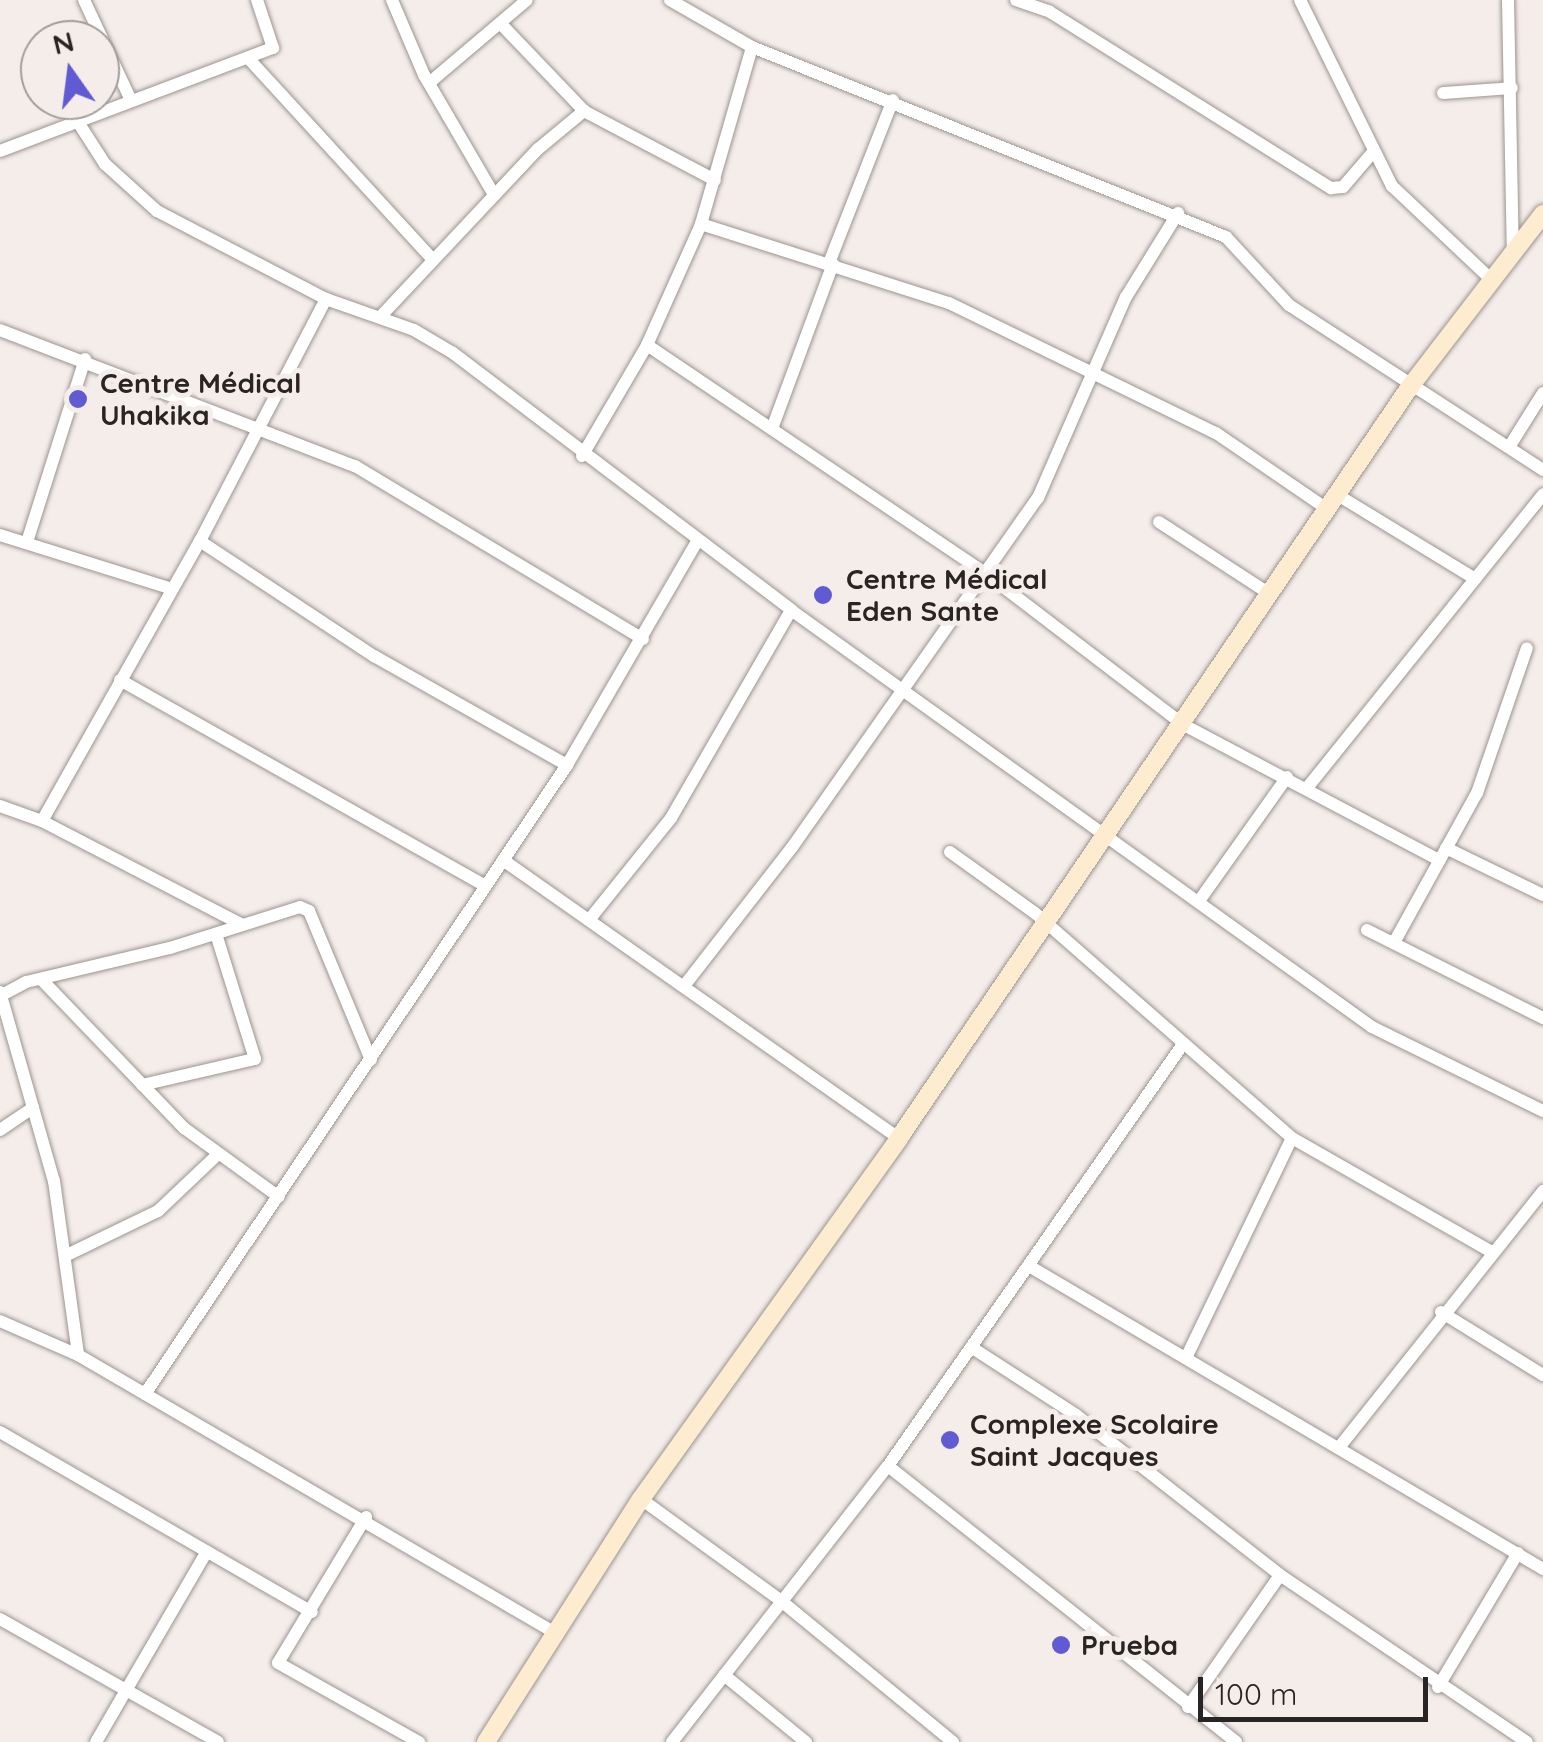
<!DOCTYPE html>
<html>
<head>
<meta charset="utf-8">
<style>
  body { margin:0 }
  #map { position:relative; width:1543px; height:1742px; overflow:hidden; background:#f5ede9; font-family:Quicksand,sans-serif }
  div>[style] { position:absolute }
  .roads { filter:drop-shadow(0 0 2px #9b9490) drop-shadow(0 0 2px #9b9490) }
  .street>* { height:12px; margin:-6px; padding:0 6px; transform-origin:6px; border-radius:6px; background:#fff }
  .secondary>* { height:18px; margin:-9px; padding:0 9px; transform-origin:9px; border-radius:9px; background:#fdeccf }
  .dots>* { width:28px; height:28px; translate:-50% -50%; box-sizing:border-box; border:5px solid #f5ede9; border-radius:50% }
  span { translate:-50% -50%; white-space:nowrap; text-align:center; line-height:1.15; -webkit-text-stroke:10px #f5ede9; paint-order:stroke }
  .poi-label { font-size:28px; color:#282524; font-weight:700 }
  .left { translate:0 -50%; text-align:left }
  .north { position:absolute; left:20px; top:20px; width:100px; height:100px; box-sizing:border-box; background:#f5ede9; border:2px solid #a39d9a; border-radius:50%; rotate:346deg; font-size:28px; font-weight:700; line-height:40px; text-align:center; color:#282524 }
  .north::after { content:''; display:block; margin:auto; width:35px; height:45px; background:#615bd3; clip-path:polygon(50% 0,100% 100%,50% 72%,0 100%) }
  .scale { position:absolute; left:1198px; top:1677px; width:230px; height:45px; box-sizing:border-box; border:5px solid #282524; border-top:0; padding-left:12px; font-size:30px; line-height:35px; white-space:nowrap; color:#282524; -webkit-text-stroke:8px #f5ede9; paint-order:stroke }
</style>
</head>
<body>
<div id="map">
  <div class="roads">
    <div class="street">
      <div style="left:84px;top:0;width:108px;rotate:64.9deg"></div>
      <div style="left:392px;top:0;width:82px;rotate:66.9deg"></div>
      <div style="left:424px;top:75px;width:139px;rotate:59.7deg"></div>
      <div style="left:670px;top:0;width:95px;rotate:29.8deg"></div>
      <div style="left:752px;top:47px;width:511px;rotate:21.84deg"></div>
      <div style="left:1226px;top:237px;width:93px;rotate:47.2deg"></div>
      <div style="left:1289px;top:305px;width:303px;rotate:33deg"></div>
      <div style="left:1016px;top:0;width:36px;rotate:19deg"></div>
      <div style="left:1050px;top:12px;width:332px;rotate:32.1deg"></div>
      <div style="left:1331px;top:188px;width:12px;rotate:-5deg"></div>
      <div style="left:1343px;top:187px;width:46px;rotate:-49.4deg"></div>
      <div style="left:1300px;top:0;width:208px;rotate:63.7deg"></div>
      <div style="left:1392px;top:186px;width:140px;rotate:43.3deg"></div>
      <div style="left:1508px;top:0;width:254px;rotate:88.9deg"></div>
      <div style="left:500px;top:23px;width:122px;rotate:46.3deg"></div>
      <div style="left:584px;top:111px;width:148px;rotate:27.8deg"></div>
      <div style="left:248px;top:58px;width:271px;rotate:47.5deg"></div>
      <div style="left:429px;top:83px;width:128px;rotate:-40.3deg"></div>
      <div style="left:1443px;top:93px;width:69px;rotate:-4.1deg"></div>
      <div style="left:76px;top:119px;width:54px;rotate:57.2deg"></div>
      <div style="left:105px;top:164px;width:70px;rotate:42.1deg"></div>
      <div style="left:157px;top:211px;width:191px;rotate:27.5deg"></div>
      <div style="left:326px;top:299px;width:93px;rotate:19.4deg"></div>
      <div style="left:414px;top:330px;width:45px;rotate:30.5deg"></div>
      <div style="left:453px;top:353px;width:425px;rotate:37.2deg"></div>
      <div style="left:791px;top:610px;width:715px;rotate:35.67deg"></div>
      <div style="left:1372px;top:1027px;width:191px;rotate:26.2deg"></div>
      <div style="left:0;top:151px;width:292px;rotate:-20.7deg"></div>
      <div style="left:273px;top:48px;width:51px;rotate:-108.4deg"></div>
      <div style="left:701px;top:224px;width:260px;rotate:17.7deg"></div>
      <div style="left:949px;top:303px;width:297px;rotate:26deg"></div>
      <div style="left:1216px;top:433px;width:135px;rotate:34.4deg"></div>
      <div style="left:829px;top:263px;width:175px;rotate:-68.6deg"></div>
      <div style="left:381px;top:316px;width:229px;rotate:-46.8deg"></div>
      <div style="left:538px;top:149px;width:60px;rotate:-39.6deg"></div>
      <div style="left:0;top:330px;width:380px;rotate:21deg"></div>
      <div style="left:355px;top:466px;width:336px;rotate:31deg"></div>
      <div style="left:647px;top:345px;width:408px;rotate:34deg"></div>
      <div style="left:985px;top:573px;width:250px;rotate:37.4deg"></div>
      <div style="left:1184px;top:725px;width:289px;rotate:27.9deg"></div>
      <div style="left:773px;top:426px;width:173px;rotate:-69.7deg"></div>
      <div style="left:1511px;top:444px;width:60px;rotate:-57.9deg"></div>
      <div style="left:582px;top:456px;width:129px;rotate:-59.6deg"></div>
      <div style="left:647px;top:345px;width:133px;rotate:-65.9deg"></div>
      <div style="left:701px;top:224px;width:184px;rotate:-73.9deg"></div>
      <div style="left:1336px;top:494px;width:163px;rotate:31.4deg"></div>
      <div style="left:1159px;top:522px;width:132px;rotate:33deg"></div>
      <div style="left:0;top:535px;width:180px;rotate:17.4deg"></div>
      <div style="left:200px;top:541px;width:209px;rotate:33.5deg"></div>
      <div style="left:374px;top:656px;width:222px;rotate:29.5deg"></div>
      <div style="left:27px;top:542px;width:192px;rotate:-72.4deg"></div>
      <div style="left:120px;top:680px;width:418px;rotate:29.4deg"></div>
      <div style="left:1307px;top:788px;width:377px;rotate:-51.2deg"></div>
      <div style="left:0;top:806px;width:45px;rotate:19.7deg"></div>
      <div style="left:42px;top:821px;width:224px;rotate:27.4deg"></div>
      <div style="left:42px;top:821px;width:322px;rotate:-60.6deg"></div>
      <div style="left:200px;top:541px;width:273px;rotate:-62.5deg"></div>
      <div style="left:1446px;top:848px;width:108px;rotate:25.9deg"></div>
      <div style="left:950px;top:852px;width:105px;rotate:35.7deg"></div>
      <div style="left:1035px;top:913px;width:342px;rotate:41.2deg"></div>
      <div style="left:1292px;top:1138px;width:230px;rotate:29.7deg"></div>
      <div style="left:503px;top:860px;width:484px;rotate:35.1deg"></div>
      <div style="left:1199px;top:901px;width:152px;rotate:-54.6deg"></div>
      <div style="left:589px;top:920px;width:131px;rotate:-51.2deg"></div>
      <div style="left:671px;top:818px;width:240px;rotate:-60deg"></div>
      <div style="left:1367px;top:930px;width:197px;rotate:26.6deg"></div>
      <div style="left:1396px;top:939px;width:167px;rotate:-61deg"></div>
      <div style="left:1477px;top:793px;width:153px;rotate:-71deg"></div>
      <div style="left:41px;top:979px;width:207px;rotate:46.2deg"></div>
      <div style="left:184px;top:1128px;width:117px;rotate:36deg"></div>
      <div style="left:684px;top:986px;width:177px;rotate:-52.1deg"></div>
      <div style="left:793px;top:846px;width:426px;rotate:-54.9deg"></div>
      <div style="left:1038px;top:498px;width:219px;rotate:-66.4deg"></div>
      <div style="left:1126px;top:297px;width:99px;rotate:-58.2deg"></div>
      <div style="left:0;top:992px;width:197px;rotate:74.1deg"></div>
      <div style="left:54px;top:1181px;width:176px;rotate:82.1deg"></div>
      <div style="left:0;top:996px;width:30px;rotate:-28deg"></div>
      <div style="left:26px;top:982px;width:148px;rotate:-13.3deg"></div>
      <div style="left:170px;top:948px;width:136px;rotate:-17.5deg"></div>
      <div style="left:300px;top:907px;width:10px;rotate:24deg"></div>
      <div style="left:309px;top:911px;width:161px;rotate:67.4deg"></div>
      <div style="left:142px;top:1085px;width:116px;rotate:-13deg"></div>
      <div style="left:255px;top:1059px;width:131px;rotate:-107.3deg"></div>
      <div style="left:0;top:1130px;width:40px;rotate:-34deg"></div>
      <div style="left:69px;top:1254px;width:99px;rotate:-25.8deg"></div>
      <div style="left:158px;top:1211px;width:83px;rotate:-43.5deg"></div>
      <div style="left:1029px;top:1266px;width:597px;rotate:30.52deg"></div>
      <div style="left:1441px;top:1312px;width:120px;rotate:31.7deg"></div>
      <div style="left:0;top:1321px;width:85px;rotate:23.6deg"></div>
      <div style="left:78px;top:1355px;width:554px;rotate:30.22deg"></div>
      <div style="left:971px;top:1347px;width:125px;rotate:32.9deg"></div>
      <div style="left:1076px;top:1415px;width:259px;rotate:38.1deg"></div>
      <div style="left:1280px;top:1575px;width:298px;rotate:34.1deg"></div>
      <div style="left:1186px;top:1358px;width:244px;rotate:-64.3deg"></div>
      <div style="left:145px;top:1394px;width:757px;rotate:-56.14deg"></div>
      <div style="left:567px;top:765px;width:260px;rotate:-59.8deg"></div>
      <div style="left:0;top:1432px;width:360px;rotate:30deg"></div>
      <div style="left:1341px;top:1445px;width:325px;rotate:-51.5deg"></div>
      <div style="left:888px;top:1466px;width:444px;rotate:38.4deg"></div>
      <div style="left:641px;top:1499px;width:172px;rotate:36deg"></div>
      <div style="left:780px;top:1600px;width:224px;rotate:39.4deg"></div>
      <div style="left:366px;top:1517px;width:170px;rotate:121.1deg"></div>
      <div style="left:278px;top:1663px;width:162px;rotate:29.3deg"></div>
      <div style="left:0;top:1619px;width:250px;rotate:29.4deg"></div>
      <div style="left:724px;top:1675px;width:106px;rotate:39.3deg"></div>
      <div style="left:1438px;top:1687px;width:156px;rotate:-59.2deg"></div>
      <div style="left:1188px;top:1707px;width:161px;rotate:-55.1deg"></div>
      <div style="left:96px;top:1742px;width:216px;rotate:-59.8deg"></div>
      <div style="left:672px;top:1742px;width:350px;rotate:-52deg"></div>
      <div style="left:888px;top:1466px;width:515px;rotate:-55.04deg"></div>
    </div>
    <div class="secondary">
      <div style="left:486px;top:1742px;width:288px;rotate:-57.5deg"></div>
      <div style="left:641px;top:1499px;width:444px;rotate:-54.4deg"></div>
      <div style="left:899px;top:1138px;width:907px;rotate:-55.78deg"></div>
      <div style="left:1409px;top:388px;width:220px;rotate:-52.4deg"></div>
    </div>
  </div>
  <div class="dots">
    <div style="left:78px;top:399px;background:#615bd3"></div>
    <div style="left:823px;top:595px;background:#615bd3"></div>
    <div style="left:950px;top:1440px;background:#615bd3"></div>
    <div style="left:1061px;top:1645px;background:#615bd3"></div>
  </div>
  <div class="poi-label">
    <span class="left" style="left:100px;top:399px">Centre Médical<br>Uhakika</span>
    <span class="left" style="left:846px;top:595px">Centre Médical<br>Eden Sante</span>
    <span class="left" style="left:970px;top:1440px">Complexe Scolaire<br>Saint Jacques</span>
    <span class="left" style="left:1081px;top:1645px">Prueba</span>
  </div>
  <div class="north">N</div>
  <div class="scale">100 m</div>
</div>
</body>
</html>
